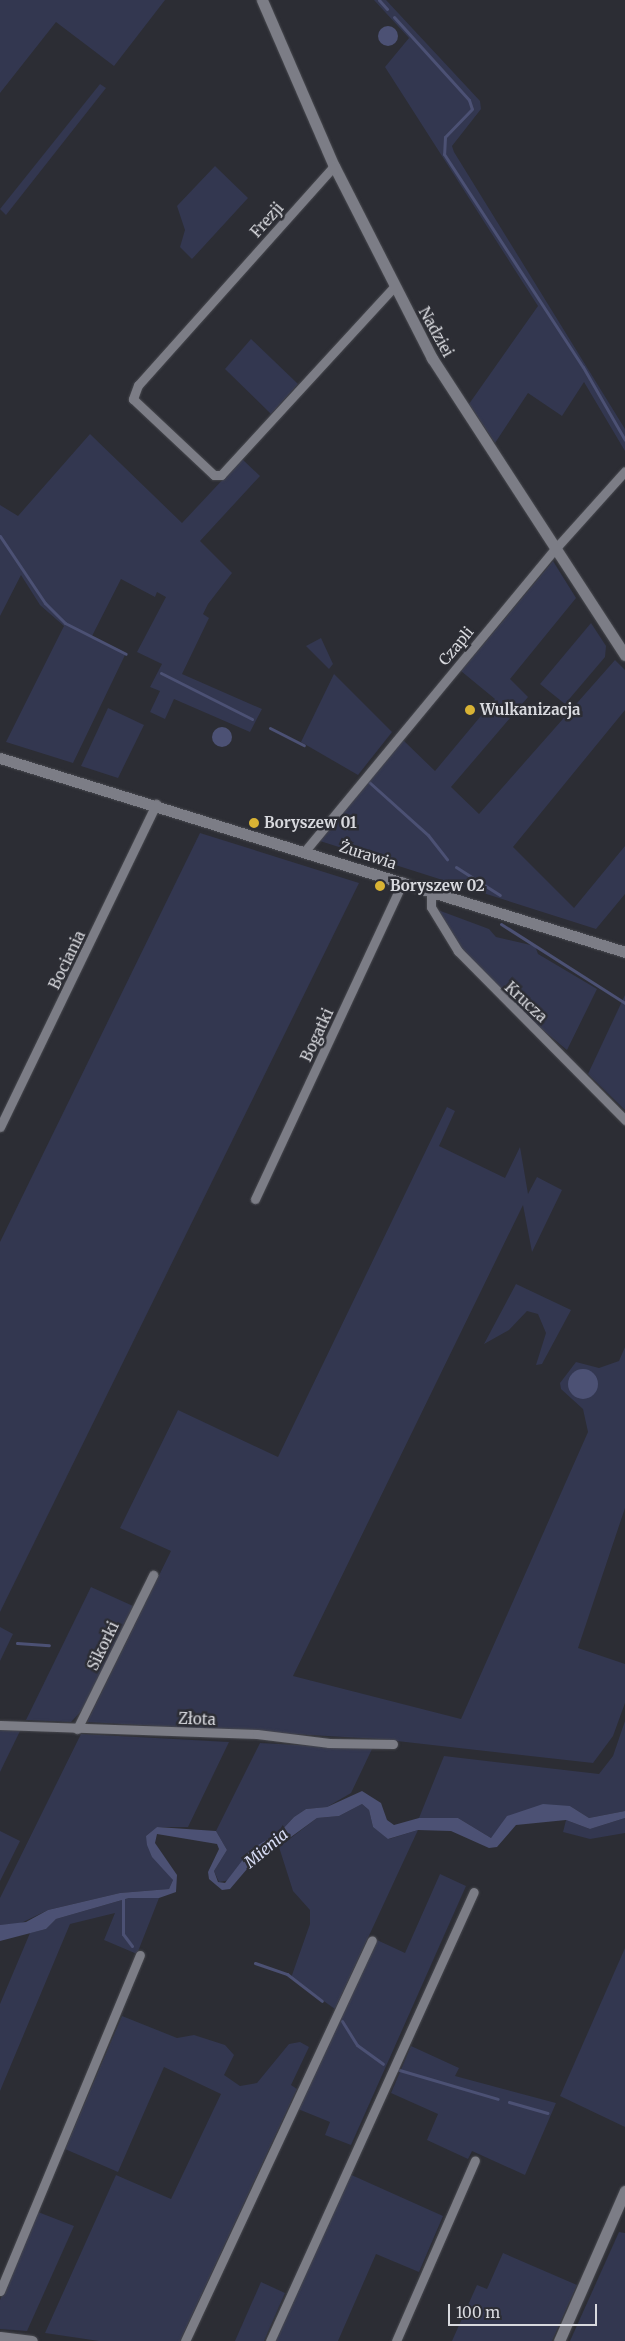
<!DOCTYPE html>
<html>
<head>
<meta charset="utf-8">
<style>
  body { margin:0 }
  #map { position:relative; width:625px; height:2341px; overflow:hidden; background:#2c2d34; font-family:Merriweather,serif }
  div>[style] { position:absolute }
  .green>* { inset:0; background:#333750 }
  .water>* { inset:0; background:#4c5174 }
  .round { border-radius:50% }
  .stream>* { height:3px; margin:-1.5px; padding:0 1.5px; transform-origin:1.5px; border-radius:1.5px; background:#4c5174 }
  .roads { filter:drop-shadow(0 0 1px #47484e) drop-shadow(0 0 1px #47484e) }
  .street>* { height:9px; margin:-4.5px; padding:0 4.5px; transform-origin:4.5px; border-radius:4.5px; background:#7c7d86 }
  .secondary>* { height:11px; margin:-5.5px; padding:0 5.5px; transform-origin:5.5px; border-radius:5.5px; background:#7c7d86 }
  .dots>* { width:14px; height:14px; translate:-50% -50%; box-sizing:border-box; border:2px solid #2c2d34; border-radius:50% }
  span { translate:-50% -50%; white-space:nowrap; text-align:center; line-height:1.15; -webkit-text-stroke:5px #2c2d34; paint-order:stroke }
  .street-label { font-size:15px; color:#d8d9de }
  .poi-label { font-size:15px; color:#d8d9de; font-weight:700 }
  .left { translate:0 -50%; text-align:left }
  .water-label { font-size:16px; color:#d7dcf5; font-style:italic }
  .scale { position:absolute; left:448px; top:2304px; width:149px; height:22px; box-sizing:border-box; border:2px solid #d8d9de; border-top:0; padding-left:6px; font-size:15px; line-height:18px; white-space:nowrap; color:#d8d9de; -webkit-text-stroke:4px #2c2d34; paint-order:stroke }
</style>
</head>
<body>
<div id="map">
  <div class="green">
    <div style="clip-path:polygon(0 0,165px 0,114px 66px,56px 22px,0 93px)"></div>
    <div style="clip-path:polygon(374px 0,386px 0,480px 101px,481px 109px,452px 146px,454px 152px,625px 429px,625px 451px,584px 382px,562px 416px,528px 393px,495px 443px,469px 404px,538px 306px,385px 67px,409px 38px)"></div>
    <div style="clip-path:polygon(100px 84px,106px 88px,6px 215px,0 209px)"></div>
    <div style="clip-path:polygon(215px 166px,248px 198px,192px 259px,180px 247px,185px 230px,177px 206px)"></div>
    <div style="clip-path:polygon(251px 339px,298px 384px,271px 414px,225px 369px)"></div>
    <div style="clip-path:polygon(90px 434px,182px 523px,242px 459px,260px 476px,200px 541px,232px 573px,208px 604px,203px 614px,209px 618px,182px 674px,262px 709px,250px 732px,174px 699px,165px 719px,150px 712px,160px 691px,150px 687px,162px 664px,137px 652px,166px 597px,157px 592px,155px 597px,121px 579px,92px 636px,126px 653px,73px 763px,6px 742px,64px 626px,40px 605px,21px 575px,0 616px,0 505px,18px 516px)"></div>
    <div style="clip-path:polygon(553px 561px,576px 598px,510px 679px,528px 697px,451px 787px,479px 814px,615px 660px,625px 670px,625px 710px,513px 847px,574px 908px,625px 846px,625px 894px,596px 929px,320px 841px,403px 740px,435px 771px,495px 699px,461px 671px)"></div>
    <div style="clip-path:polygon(591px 623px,606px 646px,605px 657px,565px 704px,540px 684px)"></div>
    <div style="clip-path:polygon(321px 638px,333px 664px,329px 669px,306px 646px)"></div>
    <div style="clip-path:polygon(334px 674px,392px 732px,358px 775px,301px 742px)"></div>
    <div style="clip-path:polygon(108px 708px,144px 725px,118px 778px,81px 766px)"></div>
    <div style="clip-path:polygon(200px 833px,359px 883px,0 1612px,0 1242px)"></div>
    <div style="clip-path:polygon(438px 910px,489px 929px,496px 937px,535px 946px,538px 954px,597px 989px,567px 1050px,507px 1000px,460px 947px)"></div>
    <div style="clip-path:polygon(625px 995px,625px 1110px,588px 1074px)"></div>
    <div style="clip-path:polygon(447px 1107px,455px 1111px,439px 1146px,505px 1178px,520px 1147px,528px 1194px,537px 1177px,562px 1190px,532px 1252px,523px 1205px,293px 1676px,461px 1719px,588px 1432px,583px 1409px,561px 1389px,560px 1383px,576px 1362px,599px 1368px,619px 1361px,625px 1347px,625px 1508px,578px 1648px,625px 1664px,625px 1703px,613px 1736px,593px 1763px,379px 1739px,87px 1722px,171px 1551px,120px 1528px,178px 1410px,278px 1457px)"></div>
    <div style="clip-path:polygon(516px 1284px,571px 1310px,542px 1364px,536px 1365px,546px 1333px,538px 1314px,527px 1311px,509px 1330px,484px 1344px)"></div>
    <div style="clip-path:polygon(91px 1587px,133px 1606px,84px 1708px,71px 1722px,26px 1720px)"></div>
    <div style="clip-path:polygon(0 1627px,13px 1634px,0 1661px)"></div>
    <div style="clip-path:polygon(625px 1721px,625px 1811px,589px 1818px,570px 1806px,502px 1825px,491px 1838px,458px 1818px,419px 1818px,444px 1756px,599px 1774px,613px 1756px)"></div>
    <div style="clip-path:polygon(0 1730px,20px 1731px,0 1772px)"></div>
    <div style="clip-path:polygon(81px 1734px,229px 1742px,188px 1827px,157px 1827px,146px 1836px,173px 1880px,169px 1889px,120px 1893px,48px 1910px,19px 1924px,0 1925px,0 1898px)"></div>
    <div style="clip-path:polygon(260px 1743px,372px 1749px,351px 1793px,327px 1807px,306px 1809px,294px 1817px,280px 1832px,251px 1849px,230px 1880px,219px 1882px,214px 1871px,227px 1850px,216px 1831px)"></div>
    <div style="clip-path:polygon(362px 1804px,369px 1810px,373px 1827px,389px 1839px,418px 1830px,335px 2009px,291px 1978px,310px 1924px,310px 1910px,293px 1891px,279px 1847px,317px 1818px,339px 1816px)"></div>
    <div style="clip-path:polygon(625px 1818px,625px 1833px,590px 1839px,563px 1832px,566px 1820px,590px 1829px)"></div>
    <div style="clip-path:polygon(0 1831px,20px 1841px,0 1881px)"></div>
    <div style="clip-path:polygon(440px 1874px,466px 1886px,351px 2145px,325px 2135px,330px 2122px,298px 2109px,377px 1940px,405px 1953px)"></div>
    <div style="clip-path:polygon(129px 1898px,159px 1898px,137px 1954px,104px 1940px,115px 1913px,70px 1924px,0 2091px,0 2004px,30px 1933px,46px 1929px,56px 1919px)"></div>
    <div style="clip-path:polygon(625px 1948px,625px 2127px,560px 2096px)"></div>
    <div style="clip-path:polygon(122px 2016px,177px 2038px,194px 2035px,225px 2045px,234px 2055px,224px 2075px,240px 2086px,257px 2083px,289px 2044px,300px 2042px,309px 2047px,291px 2085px,297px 2089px,180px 2341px,99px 2341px,45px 2333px,116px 2175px,171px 2199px,221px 2094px,164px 2067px,118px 2172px,65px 2149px)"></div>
    <div style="clip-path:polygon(411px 2046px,459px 2068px,455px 2076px,556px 2103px,525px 2175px,472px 2151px,468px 2159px,427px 2140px,438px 2114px,391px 2093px)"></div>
    <div style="clip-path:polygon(347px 2173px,443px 2216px,419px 2272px,376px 2254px,338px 2341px,272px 2341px)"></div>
    <div style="clip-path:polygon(38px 2212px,74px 2226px,27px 2331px,0 2329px,0 2300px)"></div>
    <div style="clip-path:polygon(619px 2232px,625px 2233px,625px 2341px,570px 2341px)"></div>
    <div style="clip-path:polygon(503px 2253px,577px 2285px,552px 2341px,452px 2341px,477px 2285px,487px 2289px)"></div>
    <div style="clip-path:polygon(261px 2282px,285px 2293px,264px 2341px,235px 2341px)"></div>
  </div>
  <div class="water">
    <div class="round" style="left:378px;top:26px;width:20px;height:20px"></div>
    <div class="round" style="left:212px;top:727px;width:20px;height:20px"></div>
    <div class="round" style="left:568px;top:1369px;width:30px;height:30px"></div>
    <div style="clip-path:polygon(362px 1791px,381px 1803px,387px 1820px,394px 1825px,419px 1818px,458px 1818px,491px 1838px,507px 1816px,543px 1804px,570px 1806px,589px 1818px,625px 1811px,625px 1818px,590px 1829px,566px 1820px,516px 1825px,497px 1847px,489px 1848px,451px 1831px,418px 1830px,388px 1839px,373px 1827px,369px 1810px,362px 1804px,339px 1816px,317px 1818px,247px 1869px,230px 1889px,222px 1890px,209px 1879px,208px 1872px,219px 1849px,217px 1844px,157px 1834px,155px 1843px,177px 1875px,176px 1892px,159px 1898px,129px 1898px,56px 1919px,46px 1929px,0 1941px,0 1925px,26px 1922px,48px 1910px,120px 1893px,169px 1889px,173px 1880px,152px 1857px,147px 1845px,146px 1836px,157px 1827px,216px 1831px,227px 1850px,214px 1871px,218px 1882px,225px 1883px,251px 1849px,280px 1832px,294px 1817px,306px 1809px,327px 1807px)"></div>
  </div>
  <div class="stream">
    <div style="left:379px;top:0;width:12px;rotate:48deg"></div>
    <div style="left:394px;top:17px;width:112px;rotate:47.9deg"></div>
    <div style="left:469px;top:100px;width:9px;rotate:72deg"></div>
    <div style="left:472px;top:109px;width:39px;rotate:134deg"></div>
    <div style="left:445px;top:137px;width:17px;rotate:93deg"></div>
    <div style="left:444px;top:154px;width:254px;rotate:56.9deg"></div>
    <div style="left:583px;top:367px;width:84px;rotate:60.1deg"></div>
    <div style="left:0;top:536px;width:81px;rotate:56.1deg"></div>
    <div style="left:45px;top:603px;width:28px;rotate:45deg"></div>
    <div style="left:65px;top:623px;width:68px;rotate:26.9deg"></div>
    <div style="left:161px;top:673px;width:102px;rotate:26.8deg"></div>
    <div style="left:270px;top:728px;width:38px;rotate:27deg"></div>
    <div style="left:369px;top:782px;width:79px;rotate:41.9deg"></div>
    <div style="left:428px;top:835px;width:31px;rotate:52deg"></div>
    <div style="left:456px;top:867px;width:52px;rotate:32.5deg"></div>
    <div style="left:501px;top:924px;width:147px;rotate:32.5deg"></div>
    <div style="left:17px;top:1643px;width:32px;rotate:4deg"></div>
    <div style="left:123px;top:1897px;width:37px;rotate:90deg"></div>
    <div style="left:123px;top:1934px;width:15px;rotate:53deg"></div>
    <div style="left:255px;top:1963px;width:34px;rotate:19deg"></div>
    <div style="left:287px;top:1974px;width:44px;rotate:37.6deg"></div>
    <div style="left:342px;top:2021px;width:28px;rotate:58deg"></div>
    <div style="left:357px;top:2045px;width:32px;rotate:36deg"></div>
    <div style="left:396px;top:2069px;width:106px;rotate:16.4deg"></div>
    <div style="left:509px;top:2102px;width:40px;rotate:16deg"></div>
  </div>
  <div class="roads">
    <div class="street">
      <div style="left:334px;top:166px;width:294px;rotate:131.8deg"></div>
      <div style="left:138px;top:385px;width:15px;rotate:110deg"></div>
      <div style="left:133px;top:399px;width:111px;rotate:43.2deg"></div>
      <div style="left:214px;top:475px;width:7px"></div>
      <div style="left:221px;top:475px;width:255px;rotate:-47.4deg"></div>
      <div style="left:305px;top:851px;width:393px;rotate:-50.4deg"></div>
      <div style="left:556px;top:548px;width:103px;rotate:-48.1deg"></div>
      <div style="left:431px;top:891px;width:16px;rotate:90deg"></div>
      <div style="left:431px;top:907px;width:52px;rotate:58.5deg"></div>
      <div style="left:458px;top:951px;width:238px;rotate:45.3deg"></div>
      <div style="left:0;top:1127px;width:359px;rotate:-64.2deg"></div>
      <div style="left:255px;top:1199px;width:350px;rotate:-65deg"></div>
      <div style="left:0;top:1725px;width:257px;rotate:2deg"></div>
      <div style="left:257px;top:1734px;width:73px;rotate:7.1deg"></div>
      <div style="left:329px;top:1743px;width:64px;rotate:0.9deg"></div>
      <div style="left:77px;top:1729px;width:172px;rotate:-63.7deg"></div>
      <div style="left:0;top:2291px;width:364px;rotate:-67.4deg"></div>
      <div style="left:185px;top:2341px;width:442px;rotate:-65deg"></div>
      <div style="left:270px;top:2341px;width:493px;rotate:-65.6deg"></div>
      <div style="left:396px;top:2341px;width:197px;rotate:-66.4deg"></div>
    </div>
    <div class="secondary">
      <div style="left:262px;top:0;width:181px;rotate:66.6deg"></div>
      <div style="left:334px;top:166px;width:216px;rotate:63deg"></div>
      <div style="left:432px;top:358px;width:354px;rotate:57deg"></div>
      <div style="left:0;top:758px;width:654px;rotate:17.24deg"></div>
      <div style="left:0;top:2337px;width:32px;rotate:7deg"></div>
      <div style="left:559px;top:2341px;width:164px;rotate:-66.3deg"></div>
    </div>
  </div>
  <div class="dots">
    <div style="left:470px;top:710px;background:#d9b334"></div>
    <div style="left:254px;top:823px;background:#d9b334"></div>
    <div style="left:380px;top:886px;background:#d9b334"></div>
  </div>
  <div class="street-label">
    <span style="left:267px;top:220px;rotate:-48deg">Frezji</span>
    <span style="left:436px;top:332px;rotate:61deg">Nadziei</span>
    <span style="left:456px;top:646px;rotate:-50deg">Czapli</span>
    <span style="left:368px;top:855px;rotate:18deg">Żurawia</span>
    <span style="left:67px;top:960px;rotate:-64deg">Bociania</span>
    <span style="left:526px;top:1002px;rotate:43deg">Krucza</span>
    <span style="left:317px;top:1035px;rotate:-65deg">Bogatki</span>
    <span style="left:103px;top:1646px;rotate:-64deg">Sikorki</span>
    <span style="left:197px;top:1719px;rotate:2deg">Złota</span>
  </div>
  <div class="poi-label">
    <span class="left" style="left:480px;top:710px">Wulkanizacja</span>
    <span class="left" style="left:264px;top:823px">Boryszew 01</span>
    <span class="left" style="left:390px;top:886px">Boryszew 02</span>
  </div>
  <div class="water-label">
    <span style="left:266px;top:1848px;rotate:-40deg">Mienia</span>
  </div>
  <div class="scale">100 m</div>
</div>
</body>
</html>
